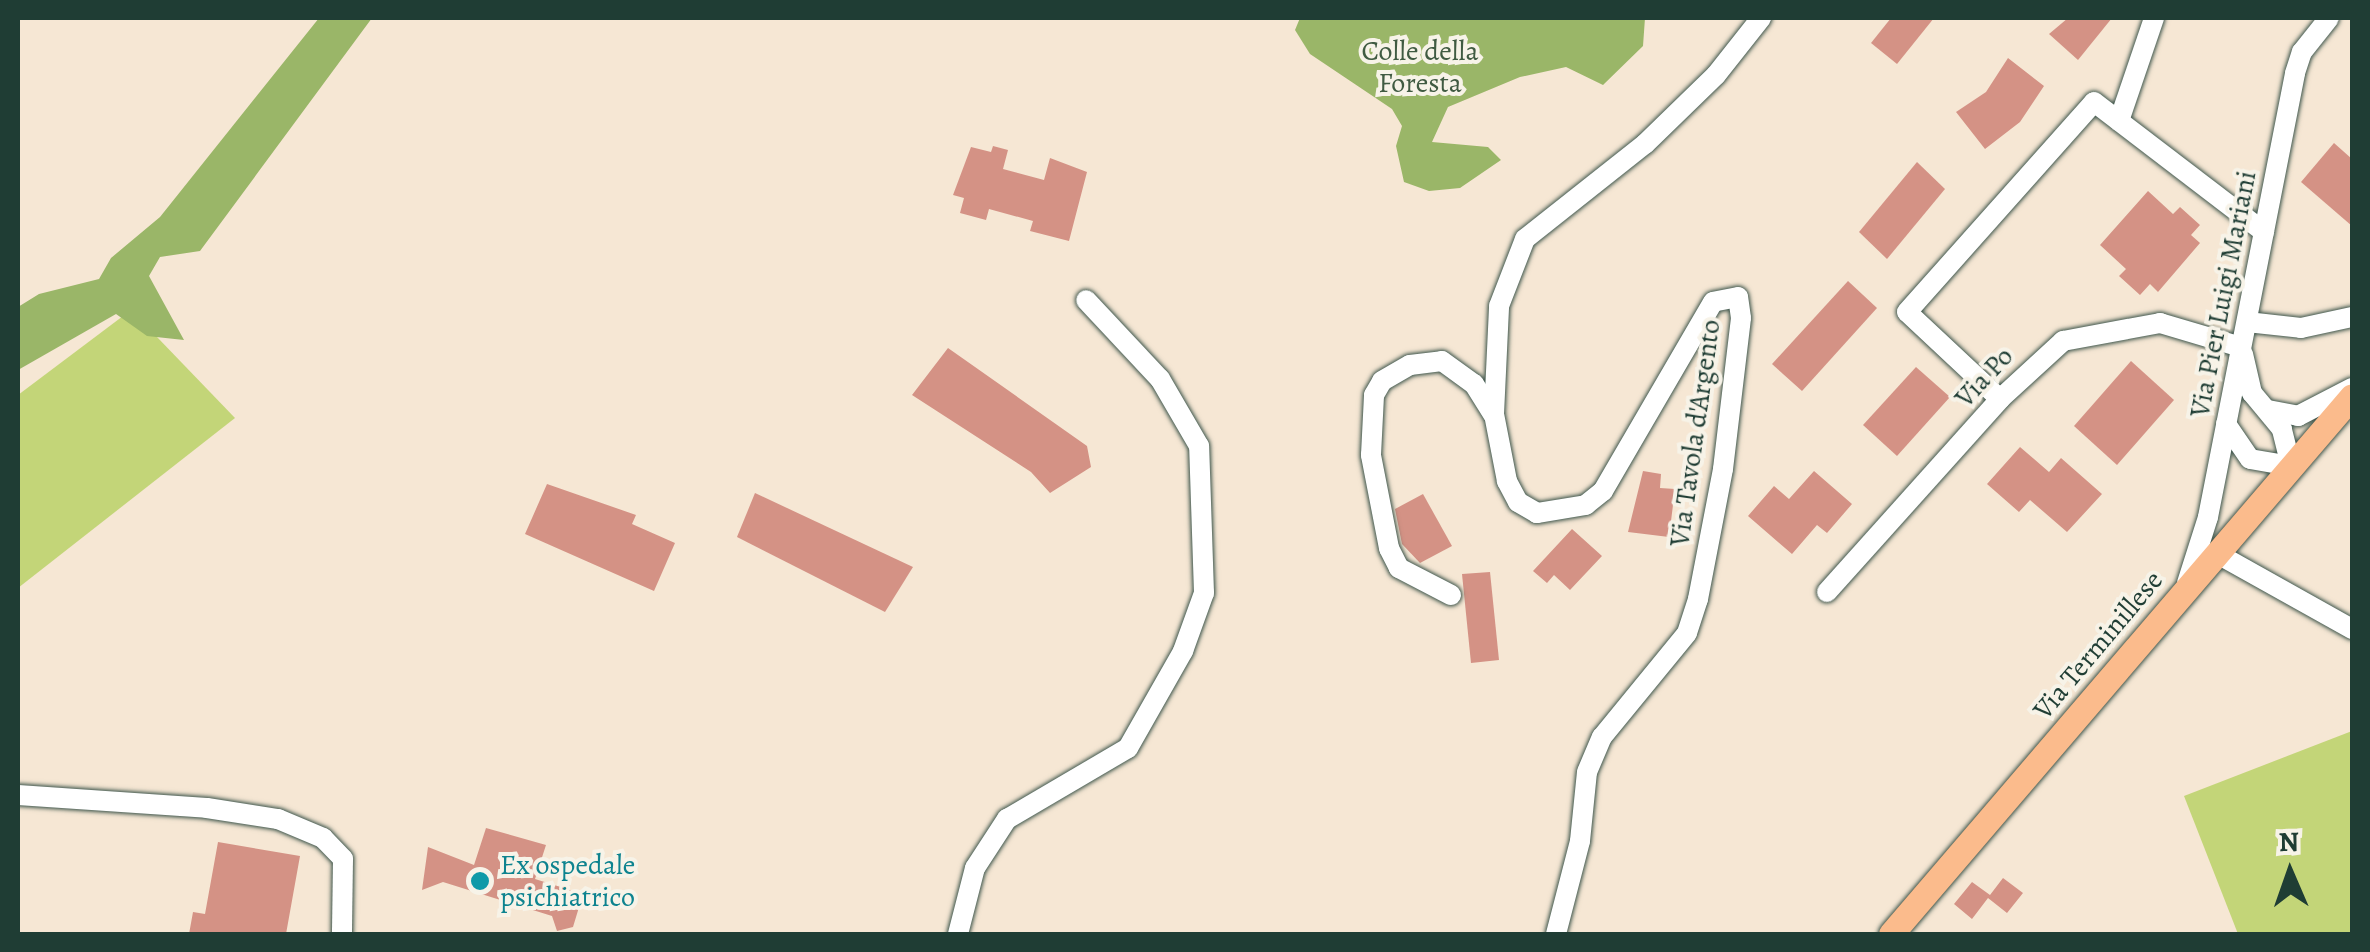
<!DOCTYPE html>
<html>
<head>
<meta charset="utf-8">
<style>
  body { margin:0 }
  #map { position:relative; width:2370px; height:952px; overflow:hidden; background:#f6e7d4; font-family:Alegreya,serif }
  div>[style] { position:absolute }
  .green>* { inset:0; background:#c3d578 }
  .forest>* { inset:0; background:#9ab668 }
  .building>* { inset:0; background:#d49285 }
  .roads { filter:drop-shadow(0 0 2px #3f564c) drop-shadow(0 0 2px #3f564c) }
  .minor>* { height:20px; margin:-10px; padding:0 10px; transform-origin:10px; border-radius:10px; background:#fff }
  .major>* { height:25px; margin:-12.5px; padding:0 12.5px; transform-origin:12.5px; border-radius:12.5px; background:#fbbb8c }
  .dots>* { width:28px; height:28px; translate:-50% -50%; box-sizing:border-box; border:5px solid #f7f3e8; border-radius:50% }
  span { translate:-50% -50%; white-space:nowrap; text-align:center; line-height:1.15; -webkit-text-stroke:8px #f7f3e8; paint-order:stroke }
  .park-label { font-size:28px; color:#405b42 }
  .street-label { font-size:28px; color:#1f3d34 }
  .culture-label { font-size:28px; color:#0d838f }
  .left { translate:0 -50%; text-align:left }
  .frame { position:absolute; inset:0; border:20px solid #1f3d34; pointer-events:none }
  .north { position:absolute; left:2240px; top:822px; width:100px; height:100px; -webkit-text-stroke:8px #f7f3e8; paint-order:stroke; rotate:358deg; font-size:28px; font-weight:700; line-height:40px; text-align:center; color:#1f3d34 }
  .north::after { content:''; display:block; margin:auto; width:35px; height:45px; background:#1f3d34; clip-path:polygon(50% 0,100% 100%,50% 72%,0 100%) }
</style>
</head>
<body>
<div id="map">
  <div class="green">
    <div style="clip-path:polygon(131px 310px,235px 418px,18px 588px,18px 395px)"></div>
    <div style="clip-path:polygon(2352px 731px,2352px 934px,2238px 934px,2184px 796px)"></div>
  </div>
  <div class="forest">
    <div style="clip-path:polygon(319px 18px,372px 18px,200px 251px,160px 257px,149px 276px,184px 340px,147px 336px,116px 314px,18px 370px,18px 307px,39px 294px,99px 279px,111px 258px,160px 217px)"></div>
    <div style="clip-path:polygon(1300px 18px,1645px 18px,1643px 46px,1603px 85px,1566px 67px,1520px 77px,1448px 107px,1432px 142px,1488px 147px,1501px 160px,1460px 188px,1429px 191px,1404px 182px,1396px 146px,1402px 126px,1392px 109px,1310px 54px,1295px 30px)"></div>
  </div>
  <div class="building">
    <div style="clip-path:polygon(1891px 18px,1934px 18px,1897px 64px,1871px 43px)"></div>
    <div style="clip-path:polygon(2068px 18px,2112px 18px,2078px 60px,2049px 34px)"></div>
    <div style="clip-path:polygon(2008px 58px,2044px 86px,2020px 122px,1985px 149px,1956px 112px,1986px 92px)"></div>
    <div style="clip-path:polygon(2334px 143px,2352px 159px,2352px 226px,2301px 182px)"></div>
    <div style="clip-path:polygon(993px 146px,1008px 150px,1003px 169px,1044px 180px,1050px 158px,1087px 172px,1069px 241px,1030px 231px,1033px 221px,989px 209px,986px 220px,960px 213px,964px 198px,953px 195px,971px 147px,991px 152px)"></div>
    <div style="clip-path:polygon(1917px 162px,1945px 189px,1887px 259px,1859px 232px)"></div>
    <div style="clip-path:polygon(2148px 191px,2173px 214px,2180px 207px,2200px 225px,2191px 235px,2200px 243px,2158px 292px,2150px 284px,2140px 295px,2119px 276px,2126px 269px,2100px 245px)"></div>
    <div style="clip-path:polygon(1848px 281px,1877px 308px,1802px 391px,1772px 364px)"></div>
    <div style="clip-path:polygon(948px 348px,1087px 446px,1091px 467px,1050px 493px,1031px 472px,912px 395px)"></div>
    <div style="clip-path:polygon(2131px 361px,2174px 400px,2117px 465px,2074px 426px)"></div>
    <div style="clip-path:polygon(1916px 367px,1950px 397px,1897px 456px,1863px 425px)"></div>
    <div style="clip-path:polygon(2020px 447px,2049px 472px,2061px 458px,2102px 494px,2067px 532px,2030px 500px,2019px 512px,1987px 484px)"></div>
    <div style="clip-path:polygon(1643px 471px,1661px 474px,1660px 488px,1675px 489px,1669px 537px,1628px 532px)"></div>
    <div style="clip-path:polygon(1814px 471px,1852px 504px,1827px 533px,1817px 525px,1792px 554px,1748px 516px,1774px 486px,1789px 499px)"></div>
    <div style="clip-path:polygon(547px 484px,636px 515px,632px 524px,675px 543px,654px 591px,525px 534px)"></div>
    <div style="clip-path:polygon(755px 493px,913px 567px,885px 612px,737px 537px)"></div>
    <div style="clip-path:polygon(1423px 494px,1452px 546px,1420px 563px,1402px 544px,1395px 509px)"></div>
    <div style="clip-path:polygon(1572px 529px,1602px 556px,1570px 590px,1554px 575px,1547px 583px,1533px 571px)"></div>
    <div style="clip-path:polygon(1490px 572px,1499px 660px,1471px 663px,1462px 574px)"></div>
    <div style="clip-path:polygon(486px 828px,546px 845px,535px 879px,583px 894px,573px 927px,557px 931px,552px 916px,443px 882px,422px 890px,428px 847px,474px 865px)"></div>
    <div style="clip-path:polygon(218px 842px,300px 856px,286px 934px,189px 934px,193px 912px,205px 914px)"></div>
    <div style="clip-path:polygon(2003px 878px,2023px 893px,2007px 913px,1988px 898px,1972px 919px,1954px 904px,1972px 882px,1990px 895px)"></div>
  </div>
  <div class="roads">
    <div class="minor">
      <div style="left:2119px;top:121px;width:109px;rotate:-71.2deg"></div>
      <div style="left:2247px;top:322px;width:54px;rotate:6.3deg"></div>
      <div style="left:2301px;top:328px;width:52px;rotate:-12.2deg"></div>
      <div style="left:2000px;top:399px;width:127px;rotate:-136.9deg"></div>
      <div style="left:1907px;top:312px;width:281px;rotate:-48.3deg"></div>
      <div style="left:2094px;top:102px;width:214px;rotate:37.4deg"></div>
      <div style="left:2268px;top:410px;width:31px;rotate:11deg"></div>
      <div style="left:2298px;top:416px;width:61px;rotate:-27.4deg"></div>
      <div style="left:2226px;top:424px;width:42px;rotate:55.6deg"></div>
      <div style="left:2250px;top:459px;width:42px;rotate:9.7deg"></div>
      <div style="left:2291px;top:466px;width:38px;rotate:-104deg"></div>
      <div style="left:2282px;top:429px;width:47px;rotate:-129.8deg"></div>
      <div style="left:2252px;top:393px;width:40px;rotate:-103deg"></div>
      <div style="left:2216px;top:553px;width:156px;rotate:29.2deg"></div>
      <div style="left:2187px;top:583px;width:69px;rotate:-72.3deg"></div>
      <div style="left:2208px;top:517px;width:452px;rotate:-78.9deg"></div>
      <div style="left:2295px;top:73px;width:22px;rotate:-72deg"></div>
      <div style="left:2302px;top:52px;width:43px;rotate:-51.5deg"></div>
      <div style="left:1827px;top:592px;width:259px;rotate:-48.1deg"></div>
      <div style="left:2000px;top:399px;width:86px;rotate:-42.6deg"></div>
      <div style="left:2063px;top:341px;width:99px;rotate:-10.5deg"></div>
      <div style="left:2160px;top:323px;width:84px;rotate:16.5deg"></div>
      <div style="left:1451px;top:595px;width:59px;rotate:-152.6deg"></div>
      <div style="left:1399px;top:568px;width:22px;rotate:-117deg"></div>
      <div style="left:1389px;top:548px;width:95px;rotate:-101deg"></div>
      <div style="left:1371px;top:455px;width:60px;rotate:-87.1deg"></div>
      <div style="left:1374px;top:395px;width:16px;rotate:-60deg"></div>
      <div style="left:1382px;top:381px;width:32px;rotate:-30deg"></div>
      <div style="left:1410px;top:365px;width:32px;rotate:-7deg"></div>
      <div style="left:1442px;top:361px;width:39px;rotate:36deg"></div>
      <div style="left:1474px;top:384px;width:36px;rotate:58deg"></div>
      <div style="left:18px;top:795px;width:189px;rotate:3.9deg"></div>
      <div style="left:207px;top:808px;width:72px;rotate:8.8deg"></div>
      <div style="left:278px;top:819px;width:49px;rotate:22.9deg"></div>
      <div style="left:323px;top:838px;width:29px;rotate:46deg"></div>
      <div style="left:343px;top:859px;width:75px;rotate:90.8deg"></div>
      <div style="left:958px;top:934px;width:68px;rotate:-75.6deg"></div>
      <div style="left:975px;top:868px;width:59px;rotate:-56.9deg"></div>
      <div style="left:1007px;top:819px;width:140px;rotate:-30.4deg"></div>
      <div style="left:1128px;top:748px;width:112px;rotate:-60.4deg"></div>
      <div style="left:1183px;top:651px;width:62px;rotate:-70.1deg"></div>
      <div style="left:1204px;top:593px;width:147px;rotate:-91.9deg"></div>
      <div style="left:1199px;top:446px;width:78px;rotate:-120.2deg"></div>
      <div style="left:1160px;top:379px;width:108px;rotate:-133.1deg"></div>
      <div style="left:1556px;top:934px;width:96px;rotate:-75.5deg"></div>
      <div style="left:1580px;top:841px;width:69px;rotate:-84.2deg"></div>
      <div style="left:1587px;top:772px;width:38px;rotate:-67deg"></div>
      <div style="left:1602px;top:737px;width:134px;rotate:-50.7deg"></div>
      <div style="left:1687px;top:633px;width:36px;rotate:-72deg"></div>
      <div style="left:1698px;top:599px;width:132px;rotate:-79.1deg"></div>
      <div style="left:1723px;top:469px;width:152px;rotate:-83.2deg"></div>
      <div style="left:1741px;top:318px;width:21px;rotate:-98deg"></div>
      <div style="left:1738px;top:297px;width:25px;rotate:169deg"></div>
      <div style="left:1713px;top:302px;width:219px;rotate:120.2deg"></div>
      <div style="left:1603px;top:491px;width:22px;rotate:141deg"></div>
      <div style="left:1586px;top:505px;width:50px;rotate:170.7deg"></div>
      <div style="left:1537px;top:513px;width:22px;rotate:-150deg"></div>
      <div style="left:1518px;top:502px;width:24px;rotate:-118deg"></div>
      <div style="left:1507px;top:481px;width:68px;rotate:-101deg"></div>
      <div style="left:1494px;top:414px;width:108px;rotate:-87.3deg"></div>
      <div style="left:1499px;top:306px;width:72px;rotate:-68.8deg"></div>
      <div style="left:1525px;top:239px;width:153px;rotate:-38.4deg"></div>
      <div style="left:1645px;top:144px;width:99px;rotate:-44.2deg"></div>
      <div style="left:1716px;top:75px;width:73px;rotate:-51.7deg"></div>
    </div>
    <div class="major">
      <div style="left:1891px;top:934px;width:708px;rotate:-49.41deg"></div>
    </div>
  </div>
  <div class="dots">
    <div style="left:480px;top:881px;background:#0f9aa8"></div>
  </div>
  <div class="park-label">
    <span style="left:1420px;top:67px">Colle della<br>Foresta</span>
  </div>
  <div class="street-label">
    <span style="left:2223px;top:294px;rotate:-79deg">Via Pier Luigi Mariani</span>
    <span style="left:1984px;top:377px;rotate:-47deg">Via Po</span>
    <span style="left:1695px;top:433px;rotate:-82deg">Via Tavola d'Argento</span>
    <span style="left:2098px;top:645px;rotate:-50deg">Via Terminillese</span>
  </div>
  <div class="culture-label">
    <span class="left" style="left:500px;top:881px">Ex ospedale<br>psichiatrico</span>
  </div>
  <div class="frame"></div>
  <div class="north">N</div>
</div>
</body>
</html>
